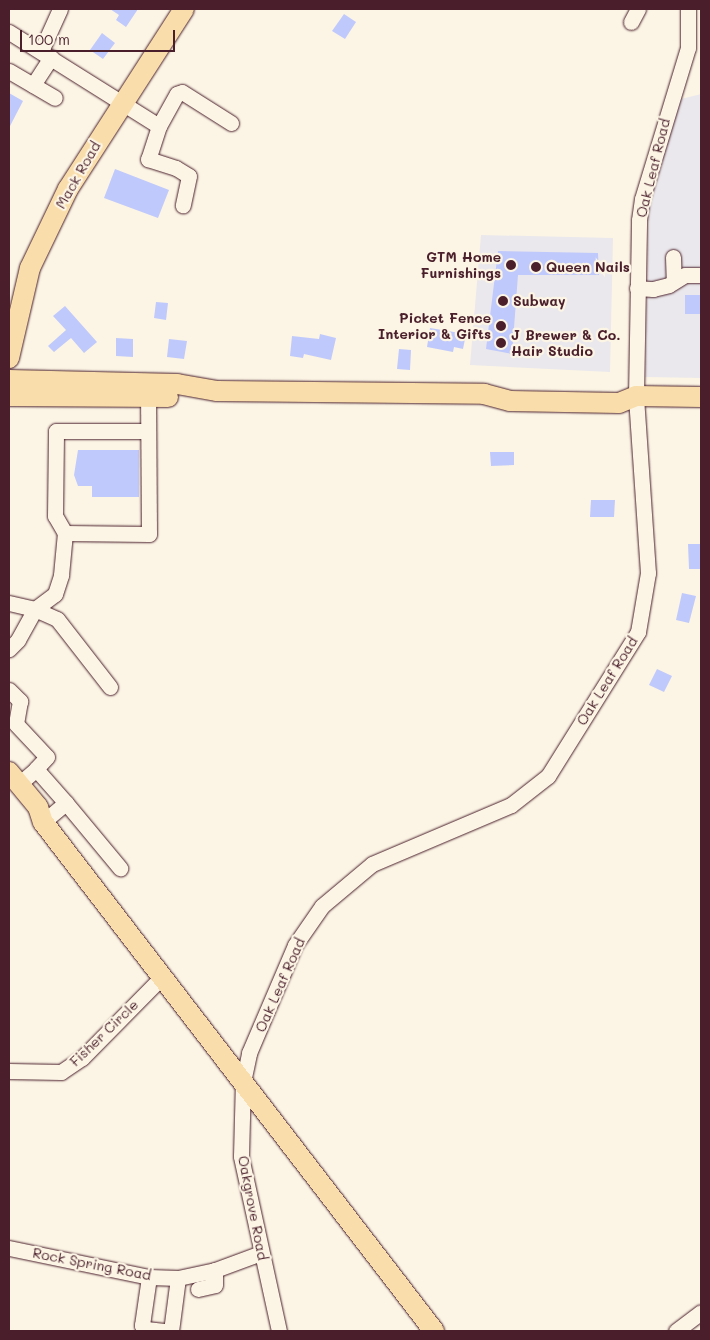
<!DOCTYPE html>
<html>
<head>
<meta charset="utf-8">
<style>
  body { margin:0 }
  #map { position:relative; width:710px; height:1340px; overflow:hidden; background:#fcf5e5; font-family:Mali,sans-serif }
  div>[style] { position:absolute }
  .built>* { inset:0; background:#eae8ec }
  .building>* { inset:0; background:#c0c9fb }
  .roads { filter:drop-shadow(0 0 1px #4a1f2b) drop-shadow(0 0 1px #4a1f2b) }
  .minor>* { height:15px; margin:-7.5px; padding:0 7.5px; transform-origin:7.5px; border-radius:7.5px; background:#fcf5e5 }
  .major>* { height:20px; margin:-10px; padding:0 10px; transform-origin:10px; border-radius:10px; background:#f9deab }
  .dots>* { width:14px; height:14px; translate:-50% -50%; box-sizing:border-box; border:2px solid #fcf5e5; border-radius:50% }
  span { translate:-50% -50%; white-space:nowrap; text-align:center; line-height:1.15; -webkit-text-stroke:4.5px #fcf5e5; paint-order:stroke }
  .street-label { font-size:14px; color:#4a1f2b }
  .poi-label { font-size:14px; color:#4a1f2b; font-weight:700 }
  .right { translate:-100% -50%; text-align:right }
  .left { translate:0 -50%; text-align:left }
  .frame { position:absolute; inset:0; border:10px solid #4a1f2b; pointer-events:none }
  .scale { position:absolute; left:20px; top:30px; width:155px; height:22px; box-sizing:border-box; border:2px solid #4a1f2b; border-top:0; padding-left:6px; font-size:15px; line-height:18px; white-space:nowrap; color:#4a1f2b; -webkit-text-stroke:4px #fcf5e5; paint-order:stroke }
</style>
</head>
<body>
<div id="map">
  <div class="built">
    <div style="clip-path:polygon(701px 94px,701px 378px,645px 377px,649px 199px,681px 99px)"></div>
    <div style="clip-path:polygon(481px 235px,613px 238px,610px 372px,470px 365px)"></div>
  </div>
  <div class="building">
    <div style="clip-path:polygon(110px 9px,138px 9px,126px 27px,116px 20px,119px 15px)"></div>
    <div style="clip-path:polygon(344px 14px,356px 22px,345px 39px,332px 31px)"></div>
    <div style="clip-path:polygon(102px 33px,115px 43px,103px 59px,90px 50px)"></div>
    <div style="clip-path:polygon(9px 93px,23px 101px,9px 128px)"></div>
    <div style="clip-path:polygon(115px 169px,169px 190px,158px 218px,104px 198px)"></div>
    <div style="clip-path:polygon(498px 251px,598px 253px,599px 275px,518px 275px,512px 354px,486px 349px)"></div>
    <div style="clip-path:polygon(685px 295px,701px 295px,701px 314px,685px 314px)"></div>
    <div style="clip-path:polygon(156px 302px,168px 303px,166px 320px,154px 318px)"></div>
    <div style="clip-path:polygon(65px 306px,97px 342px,84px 353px,71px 338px,54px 352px,48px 346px,66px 330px,53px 316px)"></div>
    <div style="clip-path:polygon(430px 328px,466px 334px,463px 349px,454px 347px,453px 352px,427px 347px)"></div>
    <div style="clip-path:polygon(320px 334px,336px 338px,331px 360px,304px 354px,303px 358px,290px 356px,292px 336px,319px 339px)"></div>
    <div style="clip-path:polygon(116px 338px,133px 339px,133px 357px,116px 356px)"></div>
    <div style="clip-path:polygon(169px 339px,187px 341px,184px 359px,167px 357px)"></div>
    <div style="clip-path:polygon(399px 349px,411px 350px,410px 370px,397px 369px)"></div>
    <div style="clip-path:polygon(78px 450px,139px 450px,139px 497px,92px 497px,92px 486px,78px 486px,74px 475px)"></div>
    <div style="clip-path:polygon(490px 452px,514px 452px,514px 465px,491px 466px)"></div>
    <div style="clip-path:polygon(591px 500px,615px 500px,614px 517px,590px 517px)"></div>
    <div style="clip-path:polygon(688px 544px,701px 544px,701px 569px,689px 569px)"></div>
    <div style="clip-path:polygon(682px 593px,696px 596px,689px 623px,676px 620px)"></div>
    <div style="clip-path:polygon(657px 669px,672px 676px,664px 692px,649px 685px)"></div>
  </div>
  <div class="roads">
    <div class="minor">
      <div style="left:631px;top:22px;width:15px;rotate:-62deg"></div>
      <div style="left:9px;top:32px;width:177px;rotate:32.1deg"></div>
      <div style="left:159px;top:126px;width:35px;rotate:108deg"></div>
      <div style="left:148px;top:159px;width:29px;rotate:18deg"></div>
      <div style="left:176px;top:168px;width:15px;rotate:32deg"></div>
      <div style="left:189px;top:176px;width:30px;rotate:102deg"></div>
      <div style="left:41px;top:51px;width:46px;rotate:-65.7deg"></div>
      <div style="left:9px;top:71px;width:53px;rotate:30.4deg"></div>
      <div style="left:33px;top:85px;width:33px;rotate:-57deg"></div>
      <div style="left:159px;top:126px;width:37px;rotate:-61deg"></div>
      <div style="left:177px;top:94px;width:5px;rotate:-22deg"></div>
      <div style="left:182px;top:92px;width:58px;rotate:32.3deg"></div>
      <div style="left:673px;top:257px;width:24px;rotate:88deg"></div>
      <div style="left:637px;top:288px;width:16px;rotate:4deg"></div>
      <div style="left:653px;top:289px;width:16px;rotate:-14deg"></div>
      <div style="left:669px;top:285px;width:19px;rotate:-32deg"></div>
      <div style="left:685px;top:275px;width:16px"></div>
      <div style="left:65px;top:533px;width:20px;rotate:-120deg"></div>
      <div style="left:55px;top:516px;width:85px;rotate:-89.3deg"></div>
      <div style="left:56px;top:431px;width:92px"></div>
      <div style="left:9px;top:603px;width:27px;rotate:13deg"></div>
      <div style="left:35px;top:609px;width:35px;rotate:119deg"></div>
      <div style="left:18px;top:640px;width:13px;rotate:135deg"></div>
      <div style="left:110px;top:687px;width:86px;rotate:-127.9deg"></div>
      <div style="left:57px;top:619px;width:24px;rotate:-156deg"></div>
      <div style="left:35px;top:609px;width:25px;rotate:-37deg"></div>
      <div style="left:55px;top:594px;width:20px;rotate:-72deg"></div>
      <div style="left:61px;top:575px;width:42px;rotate:-84.6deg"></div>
      <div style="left:65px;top:533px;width:84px;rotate:0.7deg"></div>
      <div style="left:149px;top:534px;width:137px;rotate:-90.4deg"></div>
      <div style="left:9px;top:690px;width:16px;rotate:45deg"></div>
      <div style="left:20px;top:701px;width:23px;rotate:100deg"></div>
      <div style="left:16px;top:724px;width:45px;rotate:46.8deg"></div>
      <div style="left:47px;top:757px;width:16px;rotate:133deg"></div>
      <div style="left:19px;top:784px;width:23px;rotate:-41deg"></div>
      <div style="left:36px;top:769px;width:45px;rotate:48.6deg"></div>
      <div style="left:43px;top:822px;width:30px;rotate:-40deg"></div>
      <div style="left:66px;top:803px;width:85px;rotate:50.3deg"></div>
      <div style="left:9px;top:1071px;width:52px;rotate:1.1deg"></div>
      <div style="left:61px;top:1072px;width:25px;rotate:-34deg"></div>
      <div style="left:82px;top:1058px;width:114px;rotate:-45.4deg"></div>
      <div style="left:9px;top:1248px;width:143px;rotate:11.7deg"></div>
      <div style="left:149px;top:1277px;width:29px;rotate:2deg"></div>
      <div style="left:178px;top:1278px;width:38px;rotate:-12deg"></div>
      <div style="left:215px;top:1270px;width:49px;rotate:-20.3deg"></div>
      <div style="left:149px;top:1277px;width:49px;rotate:98.3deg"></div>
      <div style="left:142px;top:1325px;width:6px;rotate:45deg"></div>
      <div style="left:146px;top:1329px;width:18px;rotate:6deg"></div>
      <div style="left:198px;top:1289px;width:17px;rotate:-13deg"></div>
      <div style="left:215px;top:1285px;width:15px;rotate:-90deg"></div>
      <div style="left:171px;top:1331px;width:53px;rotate:-82.5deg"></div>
      <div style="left:279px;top:1331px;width:179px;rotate:-102.3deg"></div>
      <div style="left:241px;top:1156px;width:74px;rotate:-88.5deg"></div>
      <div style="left:243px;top:1082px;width:30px;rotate:-78deg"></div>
      <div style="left:249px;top:1053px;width:117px;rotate:-66.9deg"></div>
      <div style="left:295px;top:945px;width:47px;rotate:-55.3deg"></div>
      <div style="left:322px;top:906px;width:65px;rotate:-40deg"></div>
      <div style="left:372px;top:864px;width:151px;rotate:-23deg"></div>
      <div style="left:511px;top:805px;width:47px;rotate:-38.1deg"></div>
      <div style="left:548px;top:776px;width:170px;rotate:-58deg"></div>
      <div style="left:638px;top:632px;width:60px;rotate:-80.4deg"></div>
      <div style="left:648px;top:573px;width:177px;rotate:-93.9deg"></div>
      <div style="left:636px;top:396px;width:176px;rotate:-89deg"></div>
      <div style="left:639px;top:220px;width:21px;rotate:-82deg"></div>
      <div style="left:642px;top:199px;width:158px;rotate:-73.1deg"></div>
      <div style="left:688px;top:48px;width:39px;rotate:-90deg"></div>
      <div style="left:676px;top:1331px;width:31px;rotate:-37deg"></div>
    </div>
    <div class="major">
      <div style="left:9px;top:358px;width:92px;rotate:-76.9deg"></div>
      <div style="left:30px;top:268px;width:88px;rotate:-64.3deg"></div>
      <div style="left:68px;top:189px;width:214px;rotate:-57.2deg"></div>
      <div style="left:9px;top:380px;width:168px;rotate:1.4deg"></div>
      <div style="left:177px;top:384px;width:41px;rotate:9.9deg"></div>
      <div style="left:217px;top:391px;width:267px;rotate:0.6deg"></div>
      <div style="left:484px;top:394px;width:27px;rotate:15deg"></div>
      <div style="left:510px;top:401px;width:109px;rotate:1.1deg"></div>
      <div style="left:619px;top:403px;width:18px;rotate:-22deg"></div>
      <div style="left:636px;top:396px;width:65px;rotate:0.9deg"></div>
      <div style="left:9px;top:396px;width:159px;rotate:0.4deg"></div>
      <div style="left:9px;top:772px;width:45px;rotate:50.4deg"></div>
      <div style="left:38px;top:807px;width:16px;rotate:72deg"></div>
      <div style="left:43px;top:822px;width:642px;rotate:52.47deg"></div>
    </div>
  </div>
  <div class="dots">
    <div style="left:511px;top:265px;background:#4a1f2b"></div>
    <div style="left:536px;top:267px;background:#4a1f2b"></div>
    <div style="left:503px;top:301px;background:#4a1f2b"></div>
    <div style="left:501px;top:326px;background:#4a1f2b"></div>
    <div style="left:501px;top:343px;background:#4a1f2b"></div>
  </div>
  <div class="street-label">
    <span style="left:653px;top:168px;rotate:-76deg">Oak Leaf Road</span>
    <span style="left:78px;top:175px;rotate:-60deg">Mack Road</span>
    <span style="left:607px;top:681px;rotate:-58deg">Oak Leaf Road</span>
    <span style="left:280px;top:985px;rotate:-66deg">Oak Leaf Road</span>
    <span style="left:104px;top:1033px;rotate:-44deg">Fisher Circle</span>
    <span style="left:253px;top:1208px;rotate:79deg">Oakgrove Road</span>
    <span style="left:92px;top:1264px;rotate:11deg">Rock Spring Road</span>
  </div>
  <div class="poi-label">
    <span class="right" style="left:501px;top:265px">GTM Home<br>Furnishings</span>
    <span class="left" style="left:546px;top:267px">Queen Nails</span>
    <span class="left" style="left:513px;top:301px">Subway</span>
    <span class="right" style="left:491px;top:326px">Picket Fence<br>Interior &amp; Gifts</span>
    <span class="left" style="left:511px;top:343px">J Brewer &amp; Co.<br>Hair Studio</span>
  </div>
  <div class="frame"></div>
  <div class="scale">100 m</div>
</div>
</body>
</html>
